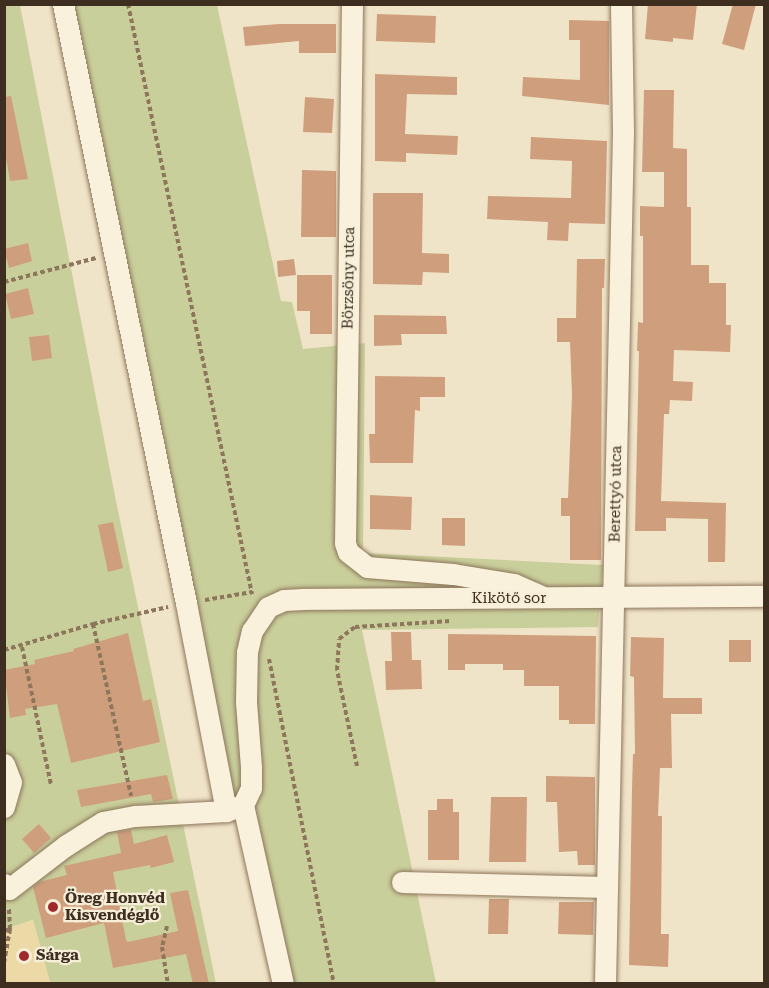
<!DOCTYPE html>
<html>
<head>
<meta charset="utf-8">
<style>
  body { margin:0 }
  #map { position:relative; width:769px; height:988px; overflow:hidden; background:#f0e4c8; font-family:"Roboto Serif",serif }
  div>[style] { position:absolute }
  .green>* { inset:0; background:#c9cf9b }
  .sand>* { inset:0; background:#ecd9a5 }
  .building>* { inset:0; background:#cf9f7d }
  .path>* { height:4px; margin-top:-2px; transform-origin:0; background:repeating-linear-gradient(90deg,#8d765c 0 4.5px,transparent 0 7.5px) }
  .roads { filter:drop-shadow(0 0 2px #8d765c) drop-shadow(0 0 2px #8d765c) }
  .minor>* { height:21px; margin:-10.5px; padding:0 10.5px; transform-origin:10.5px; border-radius:10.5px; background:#faf1dc }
  .dots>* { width:16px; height:16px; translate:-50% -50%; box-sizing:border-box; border:3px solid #f7eed8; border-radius:50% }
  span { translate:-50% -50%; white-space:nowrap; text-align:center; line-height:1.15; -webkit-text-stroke:4.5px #f7eed8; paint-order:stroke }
  .street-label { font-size:15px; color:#3d2e20 }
  .poi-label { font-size:15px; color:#3d2e20; font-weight:700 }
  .left { translate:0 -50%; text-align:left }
  .frame { position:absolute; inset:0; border:6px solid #3d2e20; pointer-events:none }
</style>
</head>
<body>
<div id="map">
  <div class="green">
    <div style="clip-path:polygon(4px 5px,20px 5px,116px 501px,216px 983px,50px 983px,33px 920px,5px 929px)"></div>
    <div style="clip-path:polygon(53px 5px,217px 5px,281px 301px,292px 302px,303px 349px,365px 343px,363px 553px,603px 565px,598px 627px,362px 630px,436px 983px,273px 983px)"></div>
  </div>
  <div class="sand">
    <div style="clip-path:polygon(33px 920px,50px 983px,5px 983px,5px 929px)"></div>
  </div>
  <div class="building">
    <div style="clip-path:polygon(648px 4px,697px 4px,693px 40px,673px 38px,673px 42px,645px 39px)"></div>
    <div style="clip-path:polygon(733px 4px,756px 4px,744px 50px,722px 44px)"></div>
    <div style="clip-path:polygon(377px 14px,436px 16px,435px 43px,376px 41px)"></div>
    <div style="clip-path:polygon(569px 20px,609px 21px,609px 105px,522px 96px,523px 77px,580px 80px,580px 40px,569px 40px)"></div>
    <div style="clip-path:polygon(279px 24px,336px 24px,336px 53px,299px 53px,299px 41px,245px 46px,243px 27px)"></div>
    <div style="clip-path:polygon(375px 74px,457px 77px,457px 95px,407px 94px,405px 134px,458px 136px,457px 155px,406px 153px,406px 162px,375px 161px)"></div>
    <div style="clip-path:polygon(644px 90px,674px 90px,673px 148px,687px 149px,687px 207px,691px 207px,691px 265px,709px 265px,709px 283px,726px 283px,726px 325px,731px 325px,730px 352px,674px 350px,673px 381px,693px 382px,692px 401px,670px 400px,669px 414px,664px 414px,661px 501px,726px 503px,725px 562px,708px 562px,708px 519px,666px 518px,666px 531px,635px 531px,639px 351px,637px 351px,638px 322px,643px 323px,643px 236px,640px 236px,640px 206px,664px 207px,664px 172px,642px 172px)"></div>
    <div style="clip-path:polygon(11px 96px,28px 179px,10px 181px,4px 146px,4px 97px)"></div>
    <div style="clip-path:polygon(305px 97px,334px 99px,332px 133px,303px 132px)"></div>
    <div style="clip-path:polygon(531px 137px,607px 141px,605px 224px,569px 223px,568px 241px,547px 240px,548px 222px,487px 219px,488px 196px,571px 198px,572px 161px,530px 159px)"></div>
    <div style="clip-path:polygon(302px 170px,336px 171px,336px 237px,301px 237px)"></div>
    <div style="clip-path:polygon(373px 193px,423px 193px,422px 253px,449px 254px,449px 273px,423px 272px,422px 285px,373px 284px)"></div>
    <div style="clip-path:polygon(28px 243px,32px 261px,9px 268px,4px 249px)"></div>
    <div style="clip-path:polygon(294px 259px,296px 275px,278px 277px,277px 261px)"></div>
    <div style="clip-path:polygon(577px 259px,605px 259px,604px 288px,602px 288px,601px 560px,570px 560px,570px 516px,561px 516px,561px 498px,568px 498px,572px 395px,570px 342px,557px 342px,557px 318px,576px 318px)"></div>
    <div style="clip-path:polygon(297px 275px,332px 275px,332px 334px,310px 334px,310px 311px,297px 311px)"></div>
    <div style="clip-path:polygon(28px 288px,34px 314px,11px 319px,5px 294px)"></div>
    <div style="clip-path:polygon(374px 315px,446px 316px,447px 334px,401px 334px,402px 345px,374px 346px)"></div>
    <div style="clip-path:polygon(49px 335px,52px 358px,32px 361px,29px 337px)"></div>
    <div style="clip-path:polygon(375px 376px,445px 377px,445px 397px,420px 397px,420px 411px,415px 410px,413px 463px,370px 463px,369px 434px,375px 434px)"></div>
    <div style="clip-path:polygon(370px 495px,412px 497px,411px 530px,370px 529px)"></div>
    <div style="clip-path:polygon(442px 518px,465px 518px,465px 546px,442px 545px)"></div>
    <div style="clip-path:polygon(113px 522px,123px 568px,108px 572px,98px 525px)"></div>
    <div style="clip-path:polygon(391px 632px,411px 632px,412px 660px,421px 660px,422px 689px,386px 690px,385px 661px,392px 661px)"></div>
    <div style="clip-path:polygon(128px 633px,143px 701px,151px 699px,160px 742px,71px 763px,57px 704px,25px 709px,26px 715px,10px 718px,4px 670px,35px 664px,34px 660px,74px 651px,73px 649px)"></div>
    <div style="clip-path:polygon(448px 634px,596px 636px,595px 724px,569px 724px,569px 720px,559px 720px,559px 686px,524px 686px,524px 670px,503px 670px,503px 664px,465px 664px,465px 670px,448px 670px)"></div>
    <div style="clip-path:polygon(631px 637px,664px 638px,663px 698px,702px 698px,702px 714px,671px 714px,672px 768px,660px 768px,658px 816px,662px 816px,661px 934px,669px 934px,668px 967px,629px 965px,632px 789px,633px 754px,635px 754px,634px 677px,630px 676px)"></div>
    <div style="clip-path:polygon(729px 640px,751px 640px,751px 662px,729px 662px)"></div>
    <div style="clip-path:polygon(167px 775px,173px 799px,153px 802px,151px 794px,81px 807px,77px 790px)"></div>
    <div style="clip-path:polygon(546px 776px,595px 777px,595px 865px,578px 865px,577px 851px,559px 852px,557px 802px,546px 802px)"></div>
    <div style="clip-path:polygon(491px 797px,527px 797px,526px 862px,489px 862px)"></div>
    <div style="clip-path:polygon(437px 799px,453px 799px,453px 812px,459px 812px,459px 860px,428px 860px,428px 810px,437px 810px)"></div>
    <div style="clip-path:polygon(39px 824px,51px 838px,34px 853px,22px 839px)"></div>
    <div style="clip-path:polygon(131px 830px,134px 844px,167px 835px,174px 862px,151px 868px,150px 865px,113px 872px,126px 940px,128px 942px,178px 931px,170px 893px,188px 890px,209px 984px,193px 984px,186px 954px,113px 968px,104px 923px,46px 938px,33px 887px,39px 882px,67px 875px,64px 866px,121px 853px,117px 832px)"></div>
    <div style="clip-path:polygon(489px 899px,509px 899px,508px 934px,488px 934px)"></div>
    <div style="clip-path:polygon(559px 902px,594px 902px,593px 935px,558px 934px)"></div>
  </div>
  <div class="path">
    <div style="left:128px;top:4px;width:603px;rotate:78.13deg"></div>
    <div style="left:4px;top:282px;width:95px;rotate:-14.6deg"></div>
    <div style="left:205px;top:600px;width:48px;rotate:-9.7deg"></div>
    <div style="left:93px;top:624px;width:176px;rotate:77.5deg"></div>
    <div style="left:22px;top:647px;width:141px;rotate:78.1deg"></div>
    <div style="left:4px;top:650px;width:93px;rotate:-16.3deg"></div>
    <div style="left:93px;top:624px;width:77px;rotate:-12.8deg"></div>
    <div style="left:269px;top:659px;width:331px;rotate:78.7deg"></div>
    <div style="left:357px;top:766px;width:98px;rotate:-101.8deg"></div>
    <div style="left:337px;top:670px;width:31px;rotate:-86deg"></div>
    <div style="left:339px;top:639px;width:20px;rotate:-37deg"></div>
    <div style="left:355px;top:627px;width:96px;rotate:-3.6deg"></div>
    <div style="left:167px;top:926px;width:22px;rotate:103deg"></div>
    <div style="left:162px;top:947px;width:37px;rotate:81deg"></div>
    <div style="left:4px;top:931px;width:6px;rotate:-18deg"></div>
    <div style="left:10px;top:929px;width:20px;rotate:-93deg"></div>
    <div style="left:4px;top:963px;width:35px;rotate:-80deg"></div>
  </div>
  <div class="roads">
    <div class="minor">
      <div style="left:63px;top:4px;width:611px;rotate:78.4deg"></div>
      <div style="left:186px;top:603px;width:212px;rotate:79.1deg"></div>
      <div style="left:352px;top:4px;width:539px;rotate:90.74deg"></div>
      <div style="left:345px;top:543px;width:9px;rotate:72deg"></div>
      <div style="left:348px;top:552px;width:24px;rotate:38deg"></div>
      <div style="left:367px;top:567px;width:86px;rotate:4.7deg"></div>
      <div style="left:453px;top:574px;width:62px;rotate:9.3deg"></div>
      <div style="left:514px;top:584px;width:30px;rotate:24deg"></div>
      <div style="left:4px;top:764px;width:19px;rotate:69deg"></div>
      <div style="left:11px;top:782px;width:26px;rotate:106deg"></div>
      <div style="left:402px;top:882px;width:205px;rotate:1.4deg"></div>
      <div style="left:4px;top:884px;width:7px;rotate:45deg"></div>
      <div style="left:9px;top:889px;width:71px;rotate:-37.5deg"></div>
      <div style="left:65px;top:846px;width:45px;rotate:-32.3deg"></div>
      <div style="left:103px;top:822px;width:33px;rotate:-11deg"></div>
      <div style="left:135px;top:816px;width:91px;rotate:-3.1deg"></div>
      <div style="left:226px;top:811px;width:12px;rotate:-20deg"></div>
      <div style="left:283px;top:984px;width:183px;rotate:-102.6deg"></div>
      <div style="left:243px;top:805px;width:19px;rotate:-65deg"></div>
      <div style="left:251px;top:788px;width:21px;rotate:-90deg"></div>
      <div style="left:251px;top:767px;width:65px;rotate:-94.4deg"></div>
      <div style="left:246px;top:702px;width:50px;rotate:-88.9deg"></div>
      <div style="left:247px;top:652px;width:22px;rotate:-77deg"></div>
      <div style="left:252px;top:631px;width:29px;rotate:-56deg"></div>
      <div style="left:268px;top:607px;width:17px;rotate:-24deg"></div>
      <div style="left:284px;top:600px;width:19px;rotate:-3deg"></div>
      <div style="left:303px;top:599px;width:461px;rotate:-0.4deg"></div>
      <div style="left:605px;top:984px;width:853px;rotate:-88.79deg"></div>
      <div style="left:623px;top:131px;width:127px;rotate:-90.9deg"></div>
    </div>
  </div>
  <div class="dots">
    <div style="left:53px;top:907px;background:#9e2a2b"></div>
    <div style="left:24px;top:956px;background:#9e2a2b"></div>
  </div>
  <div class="street-label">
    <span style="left:349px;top:278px;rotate:-89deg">Börzsöny utca</span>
    <span style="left:616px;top:494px;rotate:-89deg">Berettyó utca</span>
    <span style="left:509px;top:599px">Kikötő sor</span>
  </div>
  <div class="poi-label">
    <span class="left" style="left:65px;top:907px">Öreg Honvéd<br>Kisvendéglő</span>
    <span class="left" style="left:36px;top:956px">Sárga</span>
  </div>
  <div class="frame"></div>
</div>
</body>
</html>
